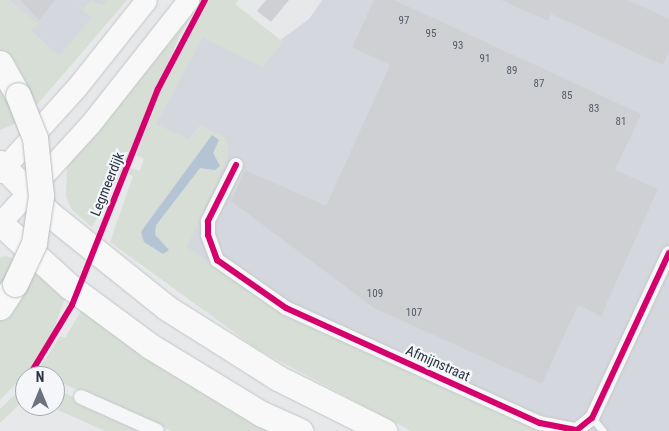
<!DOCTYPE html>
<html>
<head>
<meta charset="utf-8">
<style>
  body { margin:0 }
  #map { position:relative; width:669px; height:431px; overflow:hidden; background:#e6e8ea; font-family:"Roboto Condensed",sans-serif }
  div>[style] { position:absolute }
  .built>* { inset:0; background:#d4d7dd }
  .green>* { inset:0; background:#d6ded6 }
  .water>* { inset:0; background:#b4c4d5 }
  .building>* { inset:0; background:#ced0d3 }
  .roads { filter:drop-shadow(0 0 1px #c4c6c8) drop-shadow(0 0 1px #c4c6c8) }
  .lane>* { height:7px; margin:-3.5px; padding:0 3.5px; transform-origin:3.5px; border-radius:3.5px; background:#f5f6f7 }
  .street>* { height:14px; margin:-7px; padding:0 7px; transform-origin:7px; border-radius:7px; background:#f5f6f7 }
  .primary>* { height:21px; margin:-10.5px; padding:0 10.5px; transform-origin:10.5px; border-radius:10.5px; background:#f8f8f8 }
  .highway>* { height:25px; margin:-12.5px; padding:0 12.5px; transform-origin:12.5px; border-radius:12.5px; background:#f8f8f8 }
  .bridges { filter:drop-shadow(0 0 1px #b8bbbf) drop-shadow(0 0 1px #b8bbbf) }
  .highway-bridge>* { height:25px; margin:-12.5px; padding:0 12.5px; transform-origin:12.5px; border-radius:12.5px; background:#f8f8f8 }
  .cycleway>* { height:6px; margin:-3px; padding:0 3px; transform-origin:3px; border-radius:3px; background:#d6006c }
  span { translate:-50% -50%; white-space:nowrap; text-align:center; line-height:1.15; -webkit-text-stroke:4.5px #f4f6f9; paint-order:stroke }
  .number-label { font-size:11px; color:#545c69 }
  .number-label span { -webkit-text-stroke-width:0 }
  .street-label { font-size:14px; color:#2b3445 }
  .north { position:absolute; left:15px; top:366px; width:50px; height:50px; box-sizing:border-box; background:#f4f6f9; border:1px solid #a4a8b1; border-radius:50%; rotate:0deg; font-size:14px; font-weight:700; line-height:20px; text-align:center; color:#2b3445 }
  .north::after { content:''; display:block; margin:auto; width:18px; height:22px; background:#6c737f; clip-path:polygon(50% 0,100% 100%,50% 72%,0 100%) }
</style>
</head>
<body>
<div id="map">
  <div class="built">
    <div style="clip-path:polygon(0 0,114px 0,40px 84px)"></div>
    <div style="clip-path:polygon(322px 0,669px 0,669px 431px,520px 431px,126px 244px,152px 126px,200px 33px,260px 55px,309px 19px)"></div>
  </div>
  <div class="green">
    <div style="clip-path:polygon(0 0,9px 0,40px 25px,31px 30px,59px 56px,91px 18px,73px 1px,84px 9px,91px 0,102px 5px,107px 0,127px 0,24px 120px,0 130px)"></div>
    <div style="clip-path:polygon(194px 0,201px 0,180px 35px,122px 171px,92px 227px,72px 210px,66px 197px,67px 165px)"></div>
    <div style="clip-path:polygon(evenodd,209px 0,238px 0,235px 4px,283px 42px,263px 67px,203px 38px,156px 124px,188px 139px,200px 125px,224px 137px,228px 144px,228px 156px,187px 247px,280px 311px,542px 431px,411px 431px,257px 349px,110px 242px,133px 176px,128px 174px,130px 168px,140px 171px,144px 159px,136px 155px,162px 88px,209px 0,212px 135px,213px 156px,218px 162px,215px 170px,200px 168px,153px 230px,169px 250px,163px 254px,141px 238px,143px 227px,212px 135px)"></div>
    <div style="clip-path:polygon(6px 256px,28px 264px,65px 298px,50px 340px,35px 364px,0 400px,0 257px)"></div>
    <div style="clip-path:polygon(81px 311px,96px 318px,279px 431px,172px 431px,55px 380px,55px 376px,45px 375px,41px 366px,60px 336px,65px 338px)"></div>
    <div style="clip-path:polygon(25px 385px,25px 399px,0 423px,0 409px)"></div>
    <div style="clip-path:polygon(55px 389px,79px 400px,142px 431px,105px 431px,49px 406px,55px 406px)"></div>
  </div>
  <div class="water">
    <div style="clip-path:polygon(212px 135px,219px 140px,213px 153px,220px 166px,215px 170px,200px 168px,156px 225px,155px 235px,169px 250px,163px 254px,144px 242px,141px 232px)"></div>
  </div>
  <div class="building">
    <div style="clip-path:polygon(20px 0,55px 0,39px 20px)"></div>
    <div style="clip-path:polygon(266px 0,289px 0,271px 22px,257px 11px)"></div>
    <div style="clip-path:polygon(374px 0,394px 0,641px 114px,615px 170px,658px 189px,601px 316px,578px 305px,542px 384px,374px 308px,231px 201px,245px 170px,326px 206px,390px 65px,352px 47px)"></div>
    <div style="clip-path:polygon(501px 0,628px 0,669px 19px,669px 51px,663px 65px,551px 14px,548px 21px)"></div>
  </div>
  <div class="roads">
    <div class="lane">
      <div style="left:592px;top:418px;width:17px;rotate:50deg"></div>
    </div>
    <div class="street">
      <div style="left:236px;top:165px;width:63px;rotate:116.6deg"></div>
      <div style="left:208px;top:221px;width:14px;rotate:90deg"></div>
      <div style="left:208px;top:235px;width:27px;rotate:70deg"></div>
      <div style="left:217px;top:260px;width:84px;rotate:34.8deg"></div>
      <div style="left:286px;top:308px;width:279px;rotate:24.4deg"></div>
      <div style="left:540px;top:423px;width:38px;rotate:11deg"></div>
      <div style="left:577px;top:430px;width:19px;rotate:-39deg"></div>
      <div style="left:592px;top:418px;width:182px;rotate:-65deg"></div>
      <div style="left:81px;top:397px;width:83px;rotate:24.1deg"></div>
    </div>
    <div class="primary">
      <div style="left:0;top:172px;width:113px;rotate:-47.9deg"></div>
      <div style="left:76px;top:88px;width:112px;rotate:-51.5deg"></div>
      <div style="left:0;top:223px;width:135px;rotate:-47.7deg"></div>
      <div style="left:91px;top:123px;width:157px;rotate:-51.7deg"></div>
    </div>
    <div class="highway">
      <div style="left:0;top:63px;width:37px;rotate:61deg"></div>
      <div style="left:0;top:163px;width:73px;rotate:45.6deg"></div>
      <div style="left:51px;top:215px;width:149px;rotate:38.7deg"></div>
      <div style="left:167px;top:308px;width:131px;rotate:32.2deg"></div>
      <div style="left:278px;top:378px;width:119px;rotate:26.6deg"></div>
      <div style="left:0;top:223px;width:93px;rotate:42.4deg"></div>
      <div style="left:69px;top:286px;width:101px;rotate:36.5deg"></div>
      <div style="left:150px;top:346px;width:131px;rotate:31.3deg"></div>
      <div style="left:262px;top:414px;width:42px;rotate:24.1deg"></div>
      <div style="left:0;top:307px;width:27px;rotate:-57deg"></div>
    </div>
  </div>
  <div class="bridges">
    <div class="highway-bridge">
      <div style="left:15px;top:284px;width:45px;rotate:-65.1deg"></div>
      <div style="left:34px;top:243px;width:48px;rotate:-81.5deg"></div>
      <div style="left:41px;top:196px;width:58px;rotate:-95.9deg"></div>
      <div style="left:35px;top:138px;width:46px;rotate:-111.6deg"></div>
    </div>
  </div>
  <div class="cycleway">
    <div style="left:236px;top:165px;width:63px;rotate:116.6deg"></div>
    <div style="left:208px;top:221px;width:14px;rotate:90deg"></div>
    <div style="left:208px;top:235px;width:27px;rotate:70deg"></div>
    <div style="left:217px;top:260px;width:84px;rotate:34.8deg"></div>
    <div style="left:286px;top:308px;width:279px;rotate:24.4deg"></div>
    <div style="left:540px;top:423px;width:38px;rotate:11deg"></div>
    <div style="left:577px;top:430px;width:19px;rotate:-39deg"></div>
    <div style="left:592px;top:418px;width:182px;rotate:-65deg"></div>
    <div style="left:29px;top:376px;width:83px;rotate:-58.8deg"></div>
    <div style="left:72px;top:305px;width:232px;rotate:-68.3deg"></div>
    <div style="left:158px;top:89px;width:101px;rotate:-62.2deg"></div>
  </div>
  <div class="number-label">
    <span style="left:404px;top:21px">97</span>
    <span style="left:431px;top:34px">95</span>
    <span style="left:458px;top:46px">93</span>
    <span style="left:485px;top:59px">91</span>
    <span style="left:512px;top:71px">89</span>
    <span style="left:539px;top:84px">87</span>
    <span style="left:567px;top:96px">85</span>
    <span style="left:594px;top:109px">83</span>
    <span style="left:621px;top:122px">81</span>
    <span style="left:375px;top:294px">109</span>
    <span style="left:414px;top:313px">107</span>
  </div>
  <div class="street-label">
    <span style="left:107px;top:184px;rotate:-68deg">Legmeerdijk</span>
    <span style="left:438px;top:363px;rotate:24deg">Afmijnstraat</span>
  </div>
  <div class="north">N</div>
</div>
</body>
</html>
